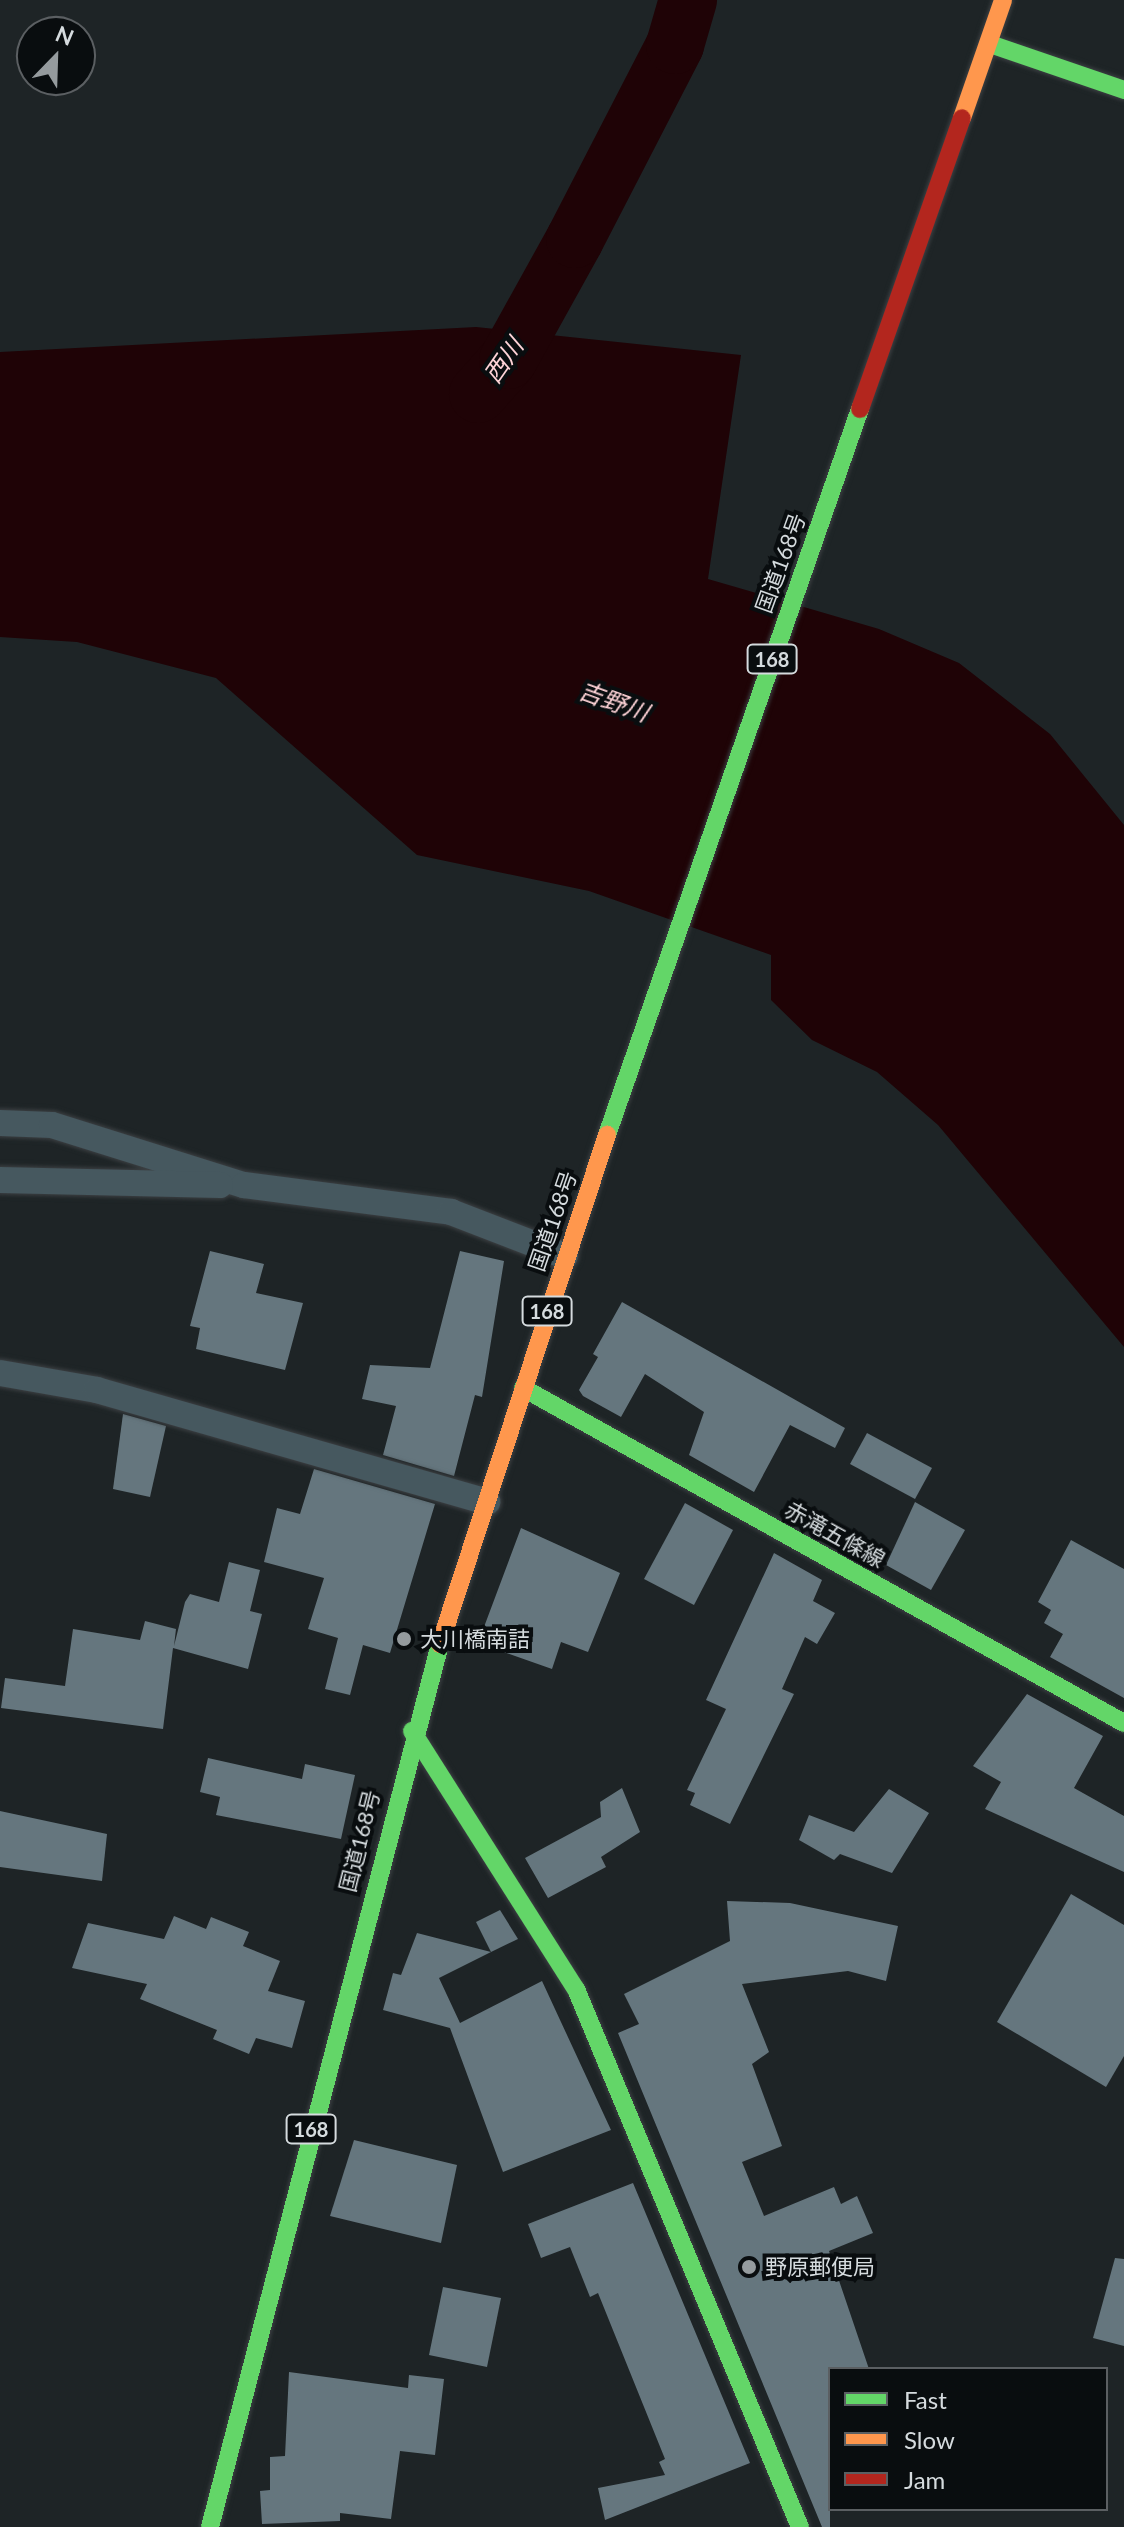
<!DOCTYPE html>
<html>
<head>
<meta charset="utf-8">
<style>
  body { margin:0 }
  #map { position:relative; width:1124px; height:2527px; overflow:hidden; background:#1e2426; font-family:Lato,"Noto Sans JP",sans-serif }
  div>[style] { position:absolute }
  .water>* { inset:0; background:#1f0306 }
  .river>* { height:58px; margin:-29px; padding:0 29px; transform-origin:29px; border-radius:29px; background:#1f0306 }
  .building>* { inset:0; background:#65767e }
  .roads { filter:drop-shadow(0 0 2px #3c4043) drop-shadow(0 0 2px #3c4043) }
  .street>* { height:26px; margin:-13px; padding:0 13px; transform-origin:13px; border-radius:13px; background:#46585f }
  .fast>* { height:18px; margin:-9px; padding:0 9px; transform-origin:9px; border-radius:9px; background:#63d668 }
  .slow>* { height:18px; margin:-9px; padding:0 9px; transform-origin:9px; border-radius:9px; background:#ff974d }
  .jam>* { height:18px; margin:-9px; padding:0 9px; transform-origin:9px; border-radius:9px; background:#b3261e }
  .dots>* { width:22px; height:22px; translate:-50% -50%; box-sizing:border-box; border:4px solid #090d0f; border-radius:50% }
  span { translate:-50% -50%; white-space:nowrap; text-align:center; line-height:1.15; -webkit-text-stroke:8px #090d0f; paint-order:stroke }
  .shield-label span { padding:2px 6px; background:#090d0f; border:2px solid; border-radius:6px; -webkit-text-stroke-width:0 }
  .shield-label { font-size:20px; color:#d5dbde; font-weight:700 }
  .street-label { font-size:22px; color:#d5dbde }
  .poi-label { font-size:22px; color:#d5dbde }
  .left { translate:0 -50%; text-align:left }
  .water-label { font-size:24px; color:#fed3d7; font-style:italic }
  .legend { position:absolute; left:828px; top:2367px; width:280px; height:144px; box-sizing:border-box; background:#090d0f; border:2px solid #5b5f62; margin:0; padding:10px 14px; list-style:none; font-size:24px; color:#d5dbde }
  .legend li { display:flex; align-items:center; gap:16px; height:40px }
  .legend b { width:40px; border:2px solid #5b5f62 }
  .north { position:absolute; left:16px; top:16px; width:80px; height:80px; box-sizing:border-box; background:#090d0f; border:2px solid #5b5f62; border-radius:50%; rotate:23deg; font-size:22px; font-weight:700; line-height:32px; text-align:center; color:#d5dbde }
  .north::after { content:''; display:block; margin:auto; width:28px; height:36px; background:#959b9e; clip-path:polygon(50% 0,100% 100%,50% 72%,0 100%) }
</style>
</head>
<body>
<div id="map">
  <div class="water">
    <div style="clip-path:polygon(476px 327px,741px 355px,708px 579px,879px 629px,959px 663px,1050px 734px,1124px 825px,1124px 1347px,938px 1125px,877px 1072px,812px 1040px,771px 1000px,771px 955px,589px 891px,417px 855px,216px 678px,77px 642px,0 637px,0 352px)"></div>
  </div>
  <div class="river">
    <div style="left:478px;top:394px;width:45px;rotate:-48.6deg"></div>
    <div style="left:508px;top:360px;width:138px;rotate:-61deg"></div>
    <div style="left:575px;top:239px;width:218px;rotate:-62.7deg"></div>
    <div style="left:675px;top:45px;width:47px;rotate:-73.9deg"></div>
  </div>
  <div class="building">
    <div style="clip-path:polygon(210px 1251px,264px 1264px,256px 1293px,303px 1303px,285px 1370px,196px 1349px,200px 1328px,190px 1326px)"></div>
    <div style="clip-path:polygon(460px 1251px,504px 1261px,482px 1397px,475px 1395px,454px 1476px,383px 1455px,396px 1406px,362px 1399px,370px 1365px,430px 1368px)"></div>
    <div style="clip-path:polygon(622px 1302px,845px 1428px,835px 1448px,790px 1425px,754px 1492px,689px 1455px,704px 1412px,645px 1374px,621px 1417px,583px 1396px,579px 1390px,598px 1357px,593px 1354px)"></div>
    <div style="clip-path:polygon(123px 1414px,166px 1426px,150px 1497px,113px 1489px)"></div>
    <div style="clip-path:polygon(867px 1433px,932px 1468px,915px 1499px,850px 1464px)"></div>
    <div style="clip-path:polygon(314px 1469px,435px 1504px,390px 1653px,363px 1645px,350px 1695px,325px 1689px,338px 1638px,308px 1629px,324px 1578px,264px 1562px,277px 1508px,300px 1514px)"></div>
    <div style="clip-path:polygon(915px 1502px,965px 1530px,931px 1590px,886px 1565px)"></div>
    <div style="clip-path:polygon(685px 1503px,733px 1530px,694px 1605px,644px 1579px)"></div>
    <div style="clip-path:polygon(521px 1528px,620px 1573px,588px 1652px,561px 1642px,552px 1669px,478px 1643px)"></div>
    <div style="clip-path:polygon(1071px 1540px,1124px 1569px,1124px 1698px,1050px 1657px,1063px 1634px,1044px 1623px,1051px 1610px,1038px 1602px)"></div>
    <div style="clip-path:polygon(774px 1553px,822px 1580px,813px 1601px,835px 1613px,817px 1644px,805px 1637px,782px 1689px,794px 1694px,730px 1824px,690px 1805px,695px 1793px,687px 1790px,726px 1709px,706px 1700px)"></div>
    <div style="clip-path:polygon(229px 1562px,260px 1570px,250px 1611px,262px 1614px,248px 1669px,173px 1648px,163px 1729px,1px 1708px,5px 1678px,65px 1686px,73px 1629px,140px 1640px,145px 1621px,176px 1629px,174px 1646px,185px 1602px,190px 1594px,219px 1602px)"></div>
    <div style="clip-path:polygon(1027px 1694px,1103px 1736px,1074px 1788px,1124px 1816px,1124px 1872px,985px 1809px,1001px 1782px,973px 1766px)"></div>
    <div style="clip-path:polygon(208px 1758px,302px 1779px,305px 1764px,355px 1775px,341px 1839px,216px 1815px,220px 1797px,200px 1792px)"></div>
    <div style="clip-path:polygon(622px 1788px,640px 1832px,601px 1857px,606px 1867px,548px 1898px,525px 1858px,601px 1817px,600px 1802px)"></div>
    <div style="clip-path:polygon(889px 1789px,929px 1813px,892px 1873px,840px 1854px,834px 1860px,799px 1840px,809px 1815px,854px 1832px)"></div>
    <div style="clip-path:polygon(0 1811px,107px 1834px,102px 1881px,0 1867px)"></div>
    <div style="clip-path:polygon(1071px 1894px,1124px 1925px,1124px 2056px,1106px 2087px,997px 2022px)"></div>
    <div style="clip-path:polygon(727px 1901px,790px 1903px,898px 1926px,886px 1981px,848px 1971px,742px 1984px,769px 2052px,752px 2064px,782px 2146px,742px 2162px,764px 2216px,834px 2187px,841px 2204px,857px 2196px,873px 2233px,829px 2251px,869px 2369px,830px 2369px,830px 2527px,822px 2527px,618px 2033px,639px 2024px,624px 1994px,730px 1941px)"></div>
    <div style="clip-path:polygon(500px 1910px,518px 1939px,491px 1952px,476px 1922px)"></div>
    <div style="clip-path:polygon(174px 1916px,206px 1929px,211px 1917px,249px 1932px,243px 1946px,280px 1961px,268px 1991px,305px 2001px,292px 2048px,256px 2038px,249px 2054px,213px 2039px,217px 2030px,140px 1999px,147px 1984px,72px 1968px,88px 1923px,164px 1939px)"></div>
    <div style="clip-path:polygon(417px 1933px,491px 1952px,439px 1978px,460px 2023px,542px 1981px,611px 2130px,503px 2172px,450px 2028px,383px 2010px,393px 1973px,401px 1975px)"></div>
    <div style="clip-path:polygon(354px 2140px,457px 2165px,441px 2243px,330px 2216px)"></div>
    <div style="clip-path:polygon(633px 2183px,750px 2463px,605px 2520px,598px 2488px,665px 2475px,659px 2462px,665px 2459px,598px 2293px,590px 2297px,570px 2247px,541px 2258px,528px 2224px)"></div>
    <div style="clip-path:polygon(1115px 2258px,1124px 2259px,1124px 2346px,1093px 2338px)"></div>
    <div style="clip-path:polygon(443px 2287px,501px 2298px,487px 2367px,429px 2355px)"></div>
    <div style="clip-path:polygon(289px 2372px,408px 2388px,409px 2375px,444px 2379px,435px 2455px,400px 2451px,391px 2519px,340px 2513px,340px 2521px,262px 2524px,260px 2491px,270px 2490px,270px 2457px,285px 2456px)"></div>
  </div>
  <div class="roads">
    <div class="street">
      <div style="left:0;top:1123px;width:52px;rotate:2.2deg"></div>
      <div style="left:52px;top:1125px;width:201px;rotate:17.4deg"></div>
      <div style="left:244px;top:1185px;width:209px;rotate:7.4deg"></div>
      <div style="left:451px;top:1212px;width:122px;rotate:21.1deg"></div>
      <div style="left:0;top:1180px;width:220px;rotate:1.3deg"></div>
      <div style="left:0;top:1373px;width:98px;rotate:9.9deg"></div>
      <div style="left:97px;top:1390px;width:406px;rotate:16deg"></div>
    </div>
    <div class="fast">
      <div style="left:990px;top:44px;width:142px;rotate:18.9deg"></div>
      <div style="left:607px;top:1135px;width:769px;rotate:-70.79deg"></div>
      <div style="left:523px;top:1388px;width:688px;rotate:29.14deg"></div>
      <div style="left:412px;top:1731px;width:306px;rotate:57.6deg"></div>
      <div style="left:576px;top:1989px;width:583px;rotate:67.4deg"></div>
      <div style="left:210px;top:2527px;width:912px;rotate:-75.4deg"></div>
    </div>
    <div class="slow">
      <div style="left:962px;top:118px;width:125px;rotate:-70.8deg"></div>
      <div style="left:440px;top:1644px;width:536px;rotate:-71.84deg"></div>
    </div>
    <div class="jam">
      <div style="left:860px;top:409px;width:308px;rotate:-70.7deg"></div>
    </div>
  </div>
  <div class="dots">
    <div style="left:404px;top:1639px;background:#959b9e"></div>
    <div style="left:749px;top:2267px;background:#959b9e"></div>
  </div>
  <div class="shield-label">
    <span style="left:772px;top:659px">168</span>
    <span style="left:547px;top:1311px">168</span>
    <span style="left:311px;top:2129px">168</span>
  </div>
  <div class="street-label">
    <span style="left:780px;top:563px;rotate:-70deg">国道168号</span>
    <span style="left:552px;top:1221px;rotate:-71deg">国道168号</span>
    <span style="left:835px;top:1534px;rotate:29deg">赤滝五條線</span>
    <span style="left:359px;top:1841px;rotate:-76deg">国道168号</span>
  </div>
  <div class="poi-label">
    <span class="left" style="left:420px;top:1639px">大川橋南詰</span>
    <span class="left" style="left:765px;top:2267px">野原郵便局</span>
  </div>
  <div class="water-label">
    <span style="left:503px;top:360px;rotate:-55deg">西川</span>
    <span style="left:614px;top:701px;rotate:20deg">吉野川</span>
  </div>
  <ul class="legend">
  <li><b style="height:10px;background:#63d668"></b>Fast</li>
  <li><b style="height:10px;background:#ff974d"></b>Slow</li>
  <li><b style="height:10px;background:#b3261e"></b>Jam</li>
  </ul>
  <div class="north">N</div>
</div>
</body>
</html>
